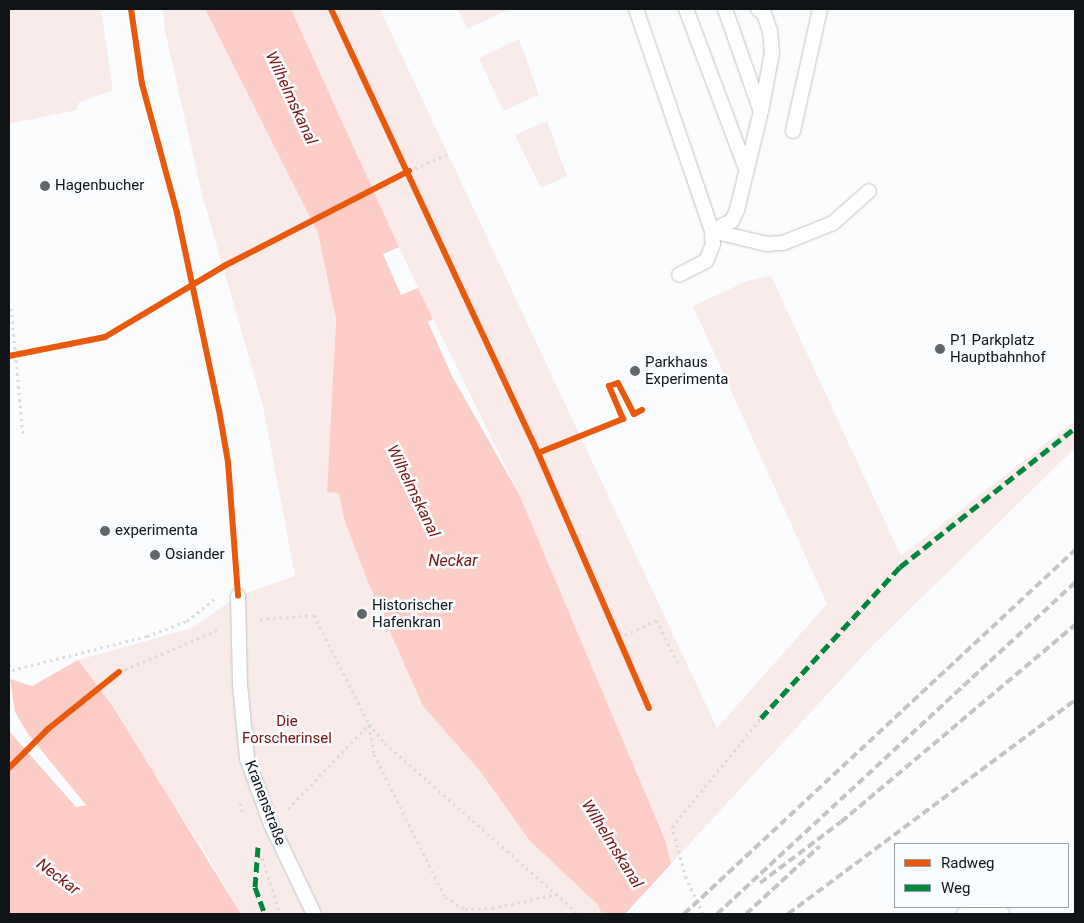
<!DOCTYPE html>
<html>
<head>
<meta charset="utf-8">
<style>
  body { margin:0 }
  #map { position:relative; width:1084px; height:923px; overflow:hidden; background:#fafcfe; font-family:Roboto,sans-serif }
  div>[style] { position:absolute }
  .green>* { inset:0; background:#f9ebea }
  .water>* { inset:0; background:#fcccc6 }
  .pier>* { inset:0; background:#fafcfe }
  .path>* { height:3px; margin-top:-1.5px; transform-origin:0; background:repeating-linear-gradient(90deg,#dbdcdc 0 2.5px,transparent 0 6.5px) }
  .roads { filter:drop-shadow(0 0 1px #c2c4c6) drop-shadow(0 0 1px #c2c4c6) }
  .lane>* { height:14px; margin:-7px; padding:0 7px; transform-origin:7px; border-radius:7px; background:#feffff }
  .rail>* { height:4px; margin-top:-2px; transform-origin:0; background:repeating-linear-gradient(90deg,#c4c4c4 0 8px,transparent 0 12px) }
  .quiet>* { height:5px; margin-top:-2.5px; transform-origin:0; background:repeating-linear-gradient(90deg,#00873e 0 10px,transparent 0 15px) }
  .cycleway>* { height:6px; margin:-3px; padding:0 3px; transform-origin:3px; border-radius:3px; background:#e8590c }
  .dots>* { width:14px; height:14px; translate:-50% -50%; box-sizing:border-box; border:2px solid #f9fcff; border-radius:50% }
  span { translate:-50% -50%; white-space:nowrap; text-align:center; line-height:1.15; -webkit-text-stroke:5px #f9fcff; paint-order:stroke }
  .poi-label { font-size:15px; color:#111416 }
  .left { translate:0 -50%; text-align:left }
  .park-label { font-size:15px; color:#751110 }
  .street-label { font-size:15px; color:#111416 }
  .water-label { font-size:16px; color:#7b1715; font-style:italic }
  .frame { position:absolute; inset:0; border:10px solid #111416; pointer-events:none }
  .legend { position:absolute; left:894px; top:843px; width:175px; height:65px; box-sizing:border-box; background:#f9fcff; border:1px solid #9c9fa2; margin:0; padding:6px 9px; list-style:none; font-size:15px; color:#111416 }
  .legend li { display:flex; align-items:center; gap:10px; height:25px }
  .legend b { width:25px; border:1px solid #9c9fa2 }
</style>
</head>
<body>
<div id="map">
  <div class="green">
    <div style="clip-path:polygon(9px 9px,101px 9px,113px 90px,78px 103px,77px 110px,9px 124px)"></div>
    <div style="clip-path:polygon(163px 9px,205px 9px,318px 233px,336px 319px,327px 492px,339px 493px,344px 519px,370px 587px,423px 706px,480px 771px,530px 841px,598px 905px,602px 914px,241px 914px,206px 854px,78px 660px,192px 628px,238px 596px,295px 576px,263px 406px,202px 194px,165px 31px)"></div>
    <div style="clip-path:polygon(291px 9px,380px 9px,717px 728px,827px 604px,693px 306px,747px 281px,771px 276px,901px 556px,1075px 421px,1075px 448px,870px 648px,671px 864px,666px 841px,519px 494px,418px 288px)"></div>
    <div style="clip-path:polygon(457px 9px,507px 9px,508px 10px,467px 29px)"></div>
    <div style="clip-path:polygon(519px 39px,539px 95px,503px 111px,479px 58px)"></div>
    <div style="clip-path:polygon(547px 121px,567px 176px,541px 188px,515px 135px)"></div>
  </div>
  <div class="water">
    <div style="clip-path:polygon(205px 9px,291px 9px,399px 247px,383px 254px,401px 295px,418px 288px,433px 319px,428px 322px,452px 376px,519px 494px,666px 842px,671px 864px,696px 914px,602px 914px,598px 905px,530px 841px,480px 771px,423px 706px,370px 587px,344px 519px,339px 493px,327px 492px,336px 319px,318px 233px)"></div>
    <div style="clip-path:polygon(78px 660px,113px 707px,241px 914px,9px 914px,9px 731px,76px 807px,86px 805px,28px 734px,15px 712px,10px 679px,32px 686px)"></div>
  </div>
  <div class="pier">
    <div style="clip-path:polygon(673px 862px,698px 914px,625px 914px,671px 864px)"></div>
  </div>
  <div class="path">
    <div style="left:409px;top:171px;width:43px;rotate:-23.6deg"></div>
    <div style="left:11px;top:308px;width:128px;rotate:84.6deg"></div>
    <div style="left:9px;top:356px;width:98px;rotate:-11.2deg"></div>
    <div style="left:105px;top:337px;width:102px;rotate:-31.3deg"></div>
    <div style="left:260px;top:619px;width:54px;rotate:-4.2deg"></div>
    <div style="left:314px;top:615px;width:122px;rotate:63.2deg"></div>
    <div style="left:369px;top:724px;width:25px;rotate:50deg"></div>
    <div style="left:385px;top:743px;width:258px;rotate:41.5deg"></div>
    <div style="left:619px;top:638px;width:41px;rotate:-25.9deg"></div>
    <div style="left:656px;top:620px;width:48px;rotate:62.9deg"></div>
    <div style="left:9px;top:664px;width:7px;rotate:63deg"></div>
    <div style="left:12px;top:670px;width:139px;rotate:-14.1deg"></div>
    <div style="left:147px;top:636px;width:43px;rotate:-20.6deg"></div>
    <div style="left:187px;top:621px;width:38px;rotate:-39deg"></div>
    <div style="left:119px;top:672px;width:108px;rotate:-23deg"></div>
    <div style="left:369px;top:725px;width:29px;rotate:80deg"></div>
    <div style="left:374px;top:754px;width:160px;rotate:63.6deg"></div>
    <div style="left:445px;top:897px;width:23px;rotate:31deg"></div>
    <div style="left:465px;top:909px;width:27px;rotate:-2deg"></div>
    <div style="left:492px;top:908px;width:66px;rotate:-12.2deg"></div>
    <div style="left:240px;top:803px;width:12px;rotate:76deg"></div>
    <div style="left:288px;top:809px;width:117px;rotate:-46.4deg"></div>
    <div style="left:262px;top:858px;width:59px;rotate:72.2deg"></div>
    <div style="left:703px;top:914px;width:40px;rotate:-115deg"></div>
    <div style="left:686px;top:878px;width:53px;rotate:-105.4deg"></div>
    <div style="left:672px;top:827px;width:141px;rotate:-50.8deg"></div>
  </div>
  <div class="roads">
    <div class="lane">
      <div style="left:636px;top:9px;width:235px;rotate:71.1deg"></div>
      <div style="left:712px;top:231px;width:13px;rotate:86deg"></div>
      <div style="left:713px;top:244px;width:18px;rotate:112deg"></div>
      <div style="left:706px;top:261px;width:30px;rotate:153deg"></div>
      <div style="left:686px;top:9px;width:173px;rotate:69.4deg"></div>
      <div style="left:725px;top:9px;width:106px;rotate:70.7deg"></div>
      <div style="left:793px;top:131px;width:125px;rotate:-77.5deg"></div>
      <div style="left:712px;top:231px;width:22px;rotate:-27deg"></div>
      <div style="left:732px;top:221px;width:12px;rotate:-66deg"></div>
      <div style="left:737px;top:210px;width:102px;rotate:-76.4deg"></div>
      <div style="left:761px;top:111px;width:59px;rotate:-79.3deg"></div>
      <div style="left:772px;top:53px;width:22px;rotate:-95deg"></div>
      <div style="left:770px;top:31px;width:18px;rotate:-109deg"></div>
      <div style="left:764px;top:14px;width:8px;rotate:-140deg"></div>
      <div style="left:712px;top:231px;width:57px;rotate:13.3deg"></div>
      <div style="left:767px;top:244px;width:16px;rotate:-4deg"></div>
      <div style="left:783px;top:243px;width:54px;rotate:-21.8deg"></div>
      <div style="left:833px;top:223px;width:48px;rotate:-41.6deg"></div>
      <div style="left:238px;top:596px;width:88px;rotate:88.7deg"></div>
      <div style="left:240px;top:684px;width:74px;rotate:84.6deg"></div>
      <div style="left:247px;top:758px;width:70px;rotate:70deg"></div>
      <div style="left:271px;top:824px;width:100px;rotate:64.5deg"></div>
      <div style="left:987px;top:907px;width:17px;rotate:25deg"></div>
      <div style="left:964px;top:914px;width:19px;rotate:-21deg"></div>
    </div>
  </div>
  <div class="rail">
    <div style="left:760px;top:883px;width:101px;rotate:-37deg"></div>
    <div style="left:841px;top:822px;width:306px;rotate:-40.1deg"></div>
    <div style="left:684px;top:914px;width:534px;rotate:-42.95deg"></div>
    <div style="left:717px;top:914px;width:488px;rotate:-42.8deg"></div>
    <div style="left:746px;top:914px;width:100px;rotate:-42.6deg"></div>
    <div style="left:788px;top:914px;width:358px;rotate:-36.7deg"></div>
  </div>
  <div class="quiet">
    <div style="left:761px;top:718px;width:205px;rotate:-47.4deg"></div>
    <div style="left:900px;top:567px;width:223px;rotate:-38.5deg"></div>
    <div style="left:258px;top:847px;width:40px;rotate:94.3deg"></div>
    <div style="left:255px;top:887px;width:29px;rotate:70deg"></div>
  </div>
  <div class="cycleway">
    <div style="left:131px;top:9px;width:76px;rotate:81.7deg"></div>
    <div style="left:142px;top:84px;width:134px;rotate:74.8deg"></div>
    <div style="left:177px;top:213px;width:201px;rotate:78deg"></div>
    <div style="left:219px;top:410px;width:53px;rotate:80.2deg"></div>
    <div style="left:228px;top:462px;width:134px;rotate:85.7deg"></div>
    <div style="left:331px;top:9px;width:490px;rotate:65deg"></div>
    <div style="left:538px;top:453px;width:278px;rotate:66.5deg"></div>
    <div style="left:9px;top:356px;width:98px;rotate:-11.2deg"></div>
    <div style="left:105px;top:337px;width:139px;rotate:-30.8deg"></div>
    <div style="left:224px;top:266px;width:208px;rotate:-27.2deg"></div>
    <div style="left:538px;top:453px;width:92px;rotate:-21.8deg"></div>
    <div style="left:623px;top:419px;width:36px;rotate:-113deg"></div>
    <div style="left:609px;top:386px;width:9px;rotate:-18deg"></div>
    <div style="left:618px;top:383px;width:35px;rotate:63deg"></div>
    <div style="left:634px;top:414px;width:9px;rotate:-27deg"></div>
    <div style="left:9px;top:768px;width:55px;rotate:-45deg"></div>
    <div style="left:48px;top:729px;width:91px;rotate:-38.8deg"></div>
  </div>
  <div class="dots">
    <div style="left:45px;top:186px;background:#636567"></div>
    <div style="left:940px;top:349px;background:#636567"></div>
    <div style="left:635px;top:371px;background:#636567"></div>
    <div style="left:105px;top:531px;background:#636567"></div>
    <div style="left:155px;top:555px;background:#636567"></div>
    <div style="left:362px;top:614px;background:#636567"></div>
  </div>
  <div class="poi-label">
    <span class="left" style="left:55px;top:186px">Hagenbucher</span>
    <span class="left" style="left:950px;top:349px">P1 Parkplatz<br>Hauptbahnhof</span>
    <span class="left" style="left:645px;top:371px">Parkhaus<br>Experimenta</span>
    <span class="left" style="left:115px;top:531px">experimenta</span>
    <span class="left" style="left:165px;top:555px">Osiander</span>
    <span class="left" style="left:372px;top:614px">Historischer<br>Hafenkran</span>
  </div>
  <div class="park-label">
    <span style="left:287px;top:730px">Die<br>Forscherinsel</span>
  </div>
  <div class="street-label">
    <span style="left:265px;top:803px;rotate:69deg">Kranenstraße</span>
  </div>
  <div class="water-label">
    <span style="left:291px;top:98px;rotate:65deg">Wilhelmskanal</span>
    <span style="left:413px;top:491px;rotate:64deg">Wilhelmskanal</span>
    <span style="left:453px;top:561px">Neckar</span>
    <span style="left:612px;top:844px;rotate:58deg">Wilhelmskanal</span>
    <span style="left:58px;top:877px;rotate:37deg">Neckar</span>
  </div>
  <div class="frame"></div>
  <ul class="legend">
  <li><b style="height:6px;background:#e8590c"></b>Radweg</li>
  <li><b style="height:6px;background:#00873e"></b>Weg</li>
  </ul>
</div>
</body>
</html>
